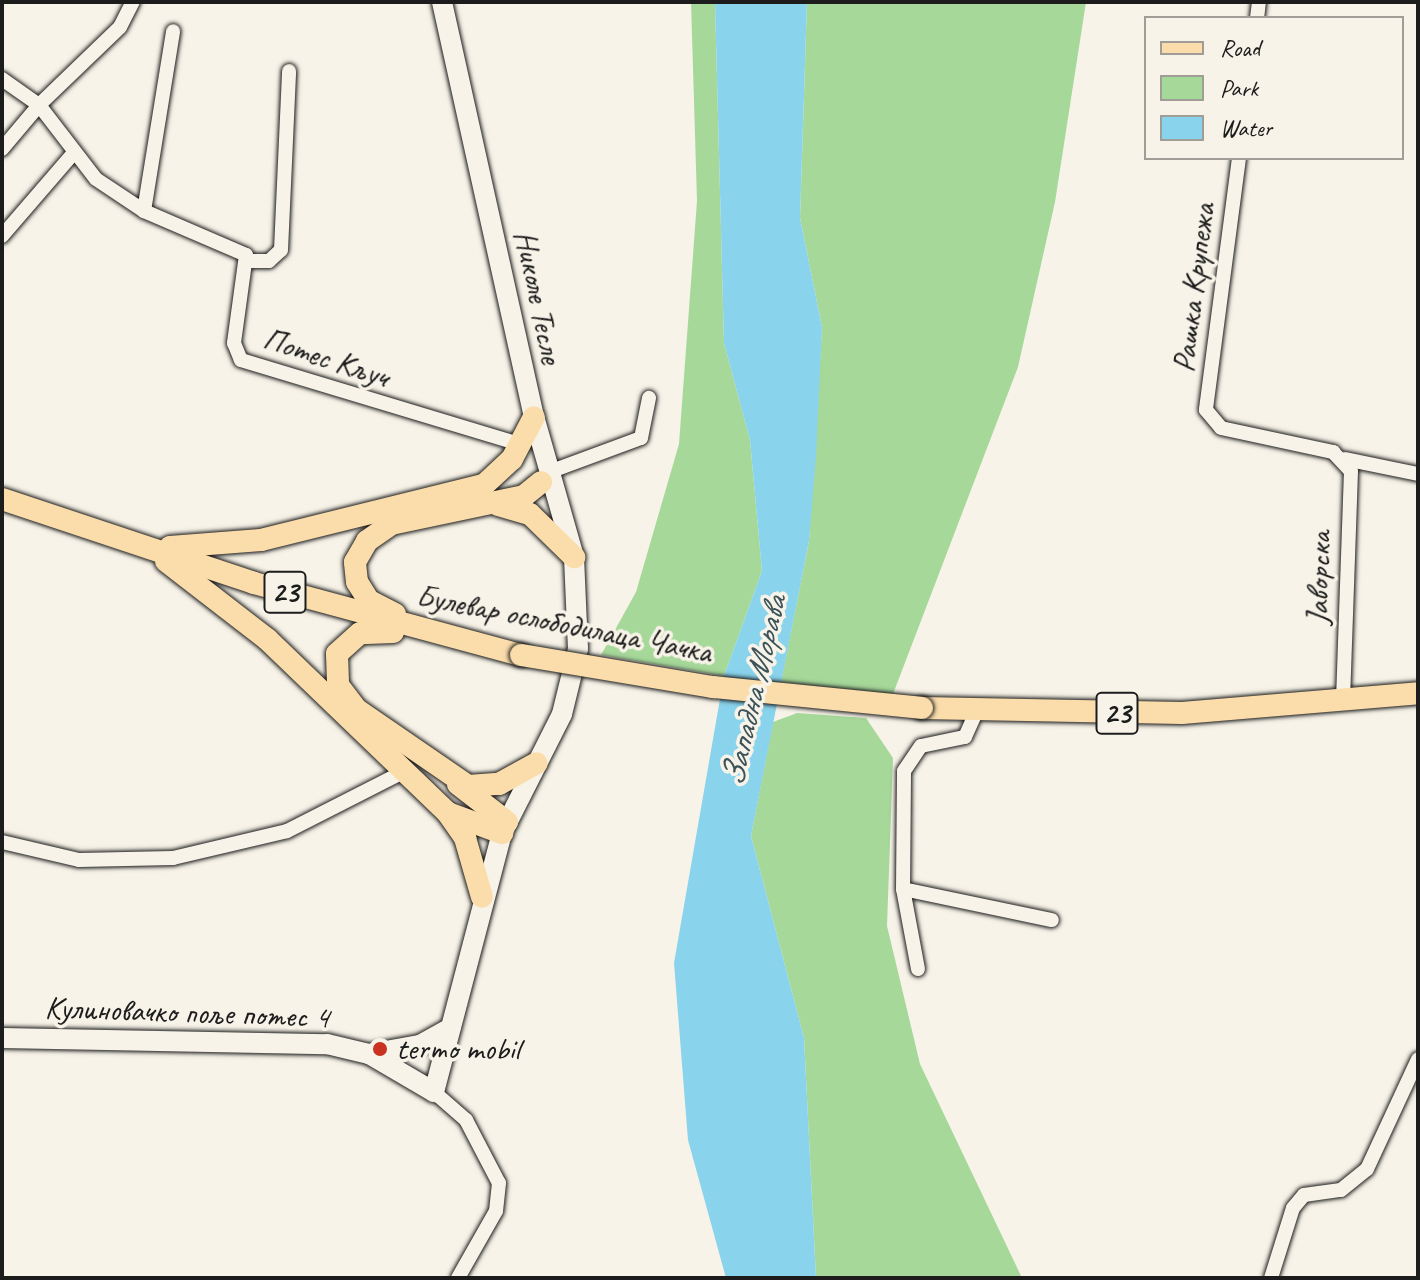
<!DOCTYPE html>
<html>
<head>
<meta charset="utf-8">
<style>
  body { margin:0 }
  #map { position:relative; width:1420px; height:1280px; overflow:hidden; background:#f7f3e8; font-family:Caveat,sans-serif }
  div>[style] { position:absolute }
  .green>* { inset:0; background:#a6d89a }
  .water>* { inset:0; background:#8ad3ec }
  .roads { filter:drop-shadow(0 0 2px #1c1c1c) drop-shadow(0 0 2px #1c1c1c) }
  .street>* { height:14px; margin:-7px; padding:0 7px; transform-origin:7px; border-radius:7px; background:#f7f3e8 }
  .secondary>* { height:20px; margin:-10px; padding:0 10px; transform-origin:10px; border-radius:10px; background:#f7f3e8 }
  .primary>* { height:22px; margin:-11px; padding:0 11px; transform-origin:11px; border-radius:11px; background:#fbddab }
  .bridges { filter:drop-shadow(0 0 2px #1c1c1c) drop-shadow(0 0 2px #1c1c1c) }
  .primary-bridge>* { height:22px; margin:-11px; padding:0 11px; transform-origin:11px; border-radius:11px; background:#fbddab }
  .dots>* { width:22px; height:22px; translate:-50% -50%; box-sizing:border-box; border:4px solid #f7f3e8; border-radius:50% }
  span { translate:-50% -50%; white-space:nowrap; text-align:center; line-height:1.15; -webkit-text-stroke:7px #f7f3e8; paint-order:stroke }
  .shield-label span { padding:2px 6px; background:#f7f3e8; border:2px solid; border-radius:6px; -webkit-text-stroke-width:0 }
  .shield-label { font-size:30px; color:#1c1c1c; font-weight:700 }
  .street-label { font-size:32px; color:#1c1c1c }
  .poi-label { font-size:32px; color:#1c1c1c }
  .left { translate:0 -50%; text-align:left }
  .water-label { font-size:34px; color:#3d535a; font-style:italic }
  .frame { position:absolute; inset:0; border:4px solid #1c1c1c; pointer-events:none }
  .legend { position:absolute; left:1144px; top:16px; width:260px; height:144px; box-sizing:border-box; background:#f7f3e8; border:2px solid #9f9d96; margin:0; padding:10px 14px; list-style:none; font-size:24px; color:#1c1c1c }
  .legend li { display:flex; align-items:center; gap:16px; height:40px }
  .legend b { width:40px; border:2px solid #9f9d96 }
</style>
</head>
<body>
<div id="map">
  <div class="green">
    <div style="clip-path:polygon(691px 2px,715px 2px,724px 343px,750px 440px,762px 571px,724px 676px,601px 655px,636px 592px,679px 444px,697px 201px)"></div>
    <div style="clip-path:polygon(807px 2px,1086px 2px,1055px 202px,1018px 367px,893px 694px,781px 682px,809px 541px,822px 327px,800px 218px)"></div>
    <div style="clip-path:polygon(797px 713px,866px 718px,893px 758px,887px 926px,920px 1064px,1022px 1278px,816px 1278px,804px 1038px,751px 836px,773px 722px)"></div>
  </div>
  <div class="water">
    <div style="clip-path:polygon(715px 2px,807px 2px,800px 218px,822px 327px,816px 456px,809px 541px,751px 836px,804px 1038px,816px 1278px,726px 1278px,688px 1140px,674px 963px,724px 676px,762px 571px,750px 440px,724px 343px)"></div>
  </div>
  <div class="roads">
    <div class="street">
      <div style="left:1257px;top:18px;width:16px;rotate:-83deg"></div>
      <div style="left:2px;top:79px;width:45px;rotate:35.1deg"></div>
      <div style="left:39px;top:105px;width:112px;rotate:-43.9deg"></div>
      <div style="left:120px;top:27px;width:28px;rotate:-63deg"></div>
      <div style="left:2px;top:149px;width:57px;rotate:-49.9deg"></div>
      <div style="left:39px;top:105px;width:93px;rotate:52.4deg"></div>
      <div style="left:96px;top:179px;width:58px;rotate:33.7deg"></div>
      <div style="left:144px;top:211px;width:111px;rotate:23.3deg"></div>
      <div style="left:246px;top:255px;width:89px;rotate:97.8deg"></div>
      <div style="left:234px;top:343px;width:18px;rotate:68deg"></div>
      <div style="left:241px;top:360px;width:291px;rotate:16.8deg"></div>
      <div style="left:1239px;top:158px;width:254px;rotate:97.5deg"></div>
      <div style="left:1206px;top:410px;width:23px;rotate:50deg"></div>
      <div style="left:1221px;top:428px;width:115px;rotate:12.1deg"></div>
      <div style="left:1333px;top:452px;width:26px;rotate:47deg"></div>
      <div style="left:1351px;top:471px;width:230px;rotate:92deg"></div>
      <div style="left:144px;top:211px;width:182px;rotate:-80.8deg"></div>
      <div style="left:2px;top:236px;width:107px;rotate:-49.2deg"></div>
      <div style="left:249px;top:261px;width:20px"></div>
      <div style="left:269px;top:261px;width:16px;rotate:-43deg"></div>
      <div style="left:281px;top:250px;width:179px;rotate:-87.4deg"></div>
      <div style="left:1345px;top:459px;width:75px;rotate:11.6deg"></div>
      <div style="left:549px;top:472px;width:98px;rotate:-20.3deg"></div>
      <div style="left:641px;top:438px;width:41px;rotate:-78.7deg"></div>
      <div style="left:2px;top:842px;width:79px;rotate:13.2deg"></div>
      <div style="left:79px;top:860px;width:94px;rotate:-1.2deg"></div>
      <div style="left:173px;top:858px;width:117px;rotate:-13.3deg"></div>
      <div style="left:287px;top:831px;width:132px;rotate:-27deg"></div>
      <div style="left:903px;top:889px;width:152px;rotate:11.8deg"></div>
      <div style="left:918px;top:969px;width:81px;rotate:-100.6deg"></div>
      <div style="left:903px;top:889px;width:118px;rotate:-89.5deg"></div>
      <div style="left:904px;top:771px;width:30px;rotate:-56deg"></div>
      <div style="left:921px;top:746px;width:45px;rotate:-11.6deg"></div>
      <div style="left:965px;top:737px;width:27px;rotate:-66deg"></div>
      <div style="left:434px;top:1092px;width:43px;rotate:41.2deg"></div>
      <div style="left:466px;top:1120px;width:71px;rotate:62.4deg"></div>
      <div style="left:499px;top:1183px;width:28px;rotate:96deg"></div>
      <div style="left:496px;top:1211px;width:77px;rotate:119.6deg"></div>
      <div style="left:1271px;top:1278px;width:73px;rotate:-72.6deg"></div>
      <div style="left:1293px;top:1208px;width:17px;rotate:-50deg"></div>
      <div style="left:1304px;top:1195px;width:37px;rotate:-8deg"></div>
      <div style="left:1341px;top:1190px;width:33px;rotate:-39deg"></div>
      <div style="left:1367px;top:1169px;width:121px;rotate:-65.1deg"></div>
    </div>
    <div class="secondary">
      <div style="left:2px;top:1038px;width:325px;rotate:1.1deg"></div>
      <div style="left:327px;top:1044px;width:43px;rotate:13.4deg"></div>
      <div style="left:369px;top:1054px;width:52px;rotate:-10deg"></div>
      <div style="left:420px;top:1045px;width:35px;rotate:-29deg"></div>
      <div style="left:369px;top:1054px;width:75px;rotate:30.3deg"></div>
      <div style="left:434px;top:1092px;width:268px;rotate:-75.3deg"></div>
      <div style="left:502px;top:833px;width:133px;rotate:-63.2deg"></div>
      <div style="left:562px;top:714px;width:67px;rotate:-76.2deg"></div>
      <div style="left:578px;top:649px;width:92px;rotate:-92.5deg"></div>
      <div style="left:574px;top:557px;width:146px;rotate:-105.9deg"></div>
      <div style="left:534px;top:417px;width:425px;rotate:-102.5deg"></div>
    </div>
    <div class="primary">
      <div style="left:2px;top:499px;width:266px;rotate:18.4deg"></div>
      <div style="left:254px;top:583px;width:277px;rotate:15.1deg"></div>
      <div style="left:498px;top:505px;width:33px;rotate:16deg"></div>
      <div style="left:530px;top:514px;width:62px;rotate:44.3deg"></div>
      <div style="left:170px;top:547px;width:91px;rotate:-4.4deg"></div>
      <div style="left:261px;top:540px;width:230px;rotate:-13.9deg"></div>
      <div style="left:484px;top:485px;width:38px;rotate:-43deg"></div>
      <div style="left:512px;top:459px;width:47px;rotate:-62.4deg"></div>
      <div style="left:166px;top:561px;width:128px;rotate:37.7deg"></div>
      <div style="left:267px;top:639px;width:250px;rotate:43.9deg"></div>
      <div style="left:447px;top:812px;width:32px;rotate:55deg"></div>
      <div style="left:465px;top:838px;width:61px;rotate:73.9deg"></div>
      <div style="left:395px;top:614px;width:29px;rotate:-153deg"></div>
      <div style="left:369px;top:601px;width:22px;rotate:-122deg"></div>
      <div style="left:357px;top:582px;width:20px;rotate:-96deg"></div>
      <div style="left:355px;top:562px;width:24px;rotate:-60deg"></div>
      <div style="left:367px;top:541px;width:29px;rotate:-35deg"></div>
      <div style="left:391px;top:524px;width:136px;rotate:-11.9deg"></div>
      <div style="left:524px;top:496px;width:22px;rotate:-39deg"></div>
      <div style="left:393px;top:632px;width:33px;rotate:178deg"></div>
      <div style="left:360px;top:633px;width:31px;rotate:138deg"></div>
      <div style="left:337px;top:654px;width:31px;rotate:88deg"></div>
      <div style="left:338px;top:685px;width:30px;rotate:53deg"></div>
      <div style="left:356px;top:709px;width:136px;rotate:34.5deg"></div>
      <div style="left:468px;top:786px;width:31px;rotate:-4deg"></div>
      <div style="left:499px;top:784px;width:43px;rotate:-28.9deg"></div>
      <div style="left:922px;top:708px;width:260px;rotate:1.1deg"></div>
      <div style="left:1182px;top:713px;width:237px;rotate:-4.8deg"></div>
      <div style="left:458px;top:784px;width:62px;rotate:37.8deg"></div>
      <div style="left:448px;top:813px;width:58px;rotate:20.3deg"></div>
    </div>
  </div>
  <div class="bridges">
    <div class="primary-bridge">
      <div style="left:521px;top:655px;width:195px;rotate:9.5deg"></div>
      <div style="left:713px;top:687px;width:210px;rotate:5.7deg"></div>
    </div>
  </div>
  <div class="dots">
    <div style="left:380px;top:1049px;background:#c8321e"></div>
  </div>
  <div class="shield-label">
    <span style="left:285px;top:592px">23</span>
    <span style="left:1117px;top:713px">23</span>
  </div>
  <div class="street-label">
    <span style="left:1194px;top:288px;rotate:-83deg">Рашка Крупежа</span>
    <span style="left:538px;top:297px;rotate:78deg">Николе Тесле</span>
    <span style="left:326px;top:358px;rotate:18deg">Потес Кључ</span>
    <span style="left:1319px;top:578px;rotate:-88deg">Јаворска</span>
    <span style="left:564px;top:624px;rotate:11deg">Булевар ослободилаца Чачка</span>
    <span style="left:187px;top:1013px;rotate:2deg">Кулиновачко поље потес 4</span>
  </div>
  <div class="poi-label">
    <span class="left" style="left:396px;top:1049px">termo mobil</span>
  </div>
  <div class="water-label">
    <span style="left:753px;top:691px;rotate:-77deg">Западна Морава</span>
  </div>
  <div class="frame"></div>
  <ul class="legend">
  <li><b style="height:10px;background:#fbddab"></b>Road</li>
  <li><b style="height:22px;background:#a6d89a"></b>Park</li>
  <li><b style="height:22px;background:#8ad3ec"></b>Water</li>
  </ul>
</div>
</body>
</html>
